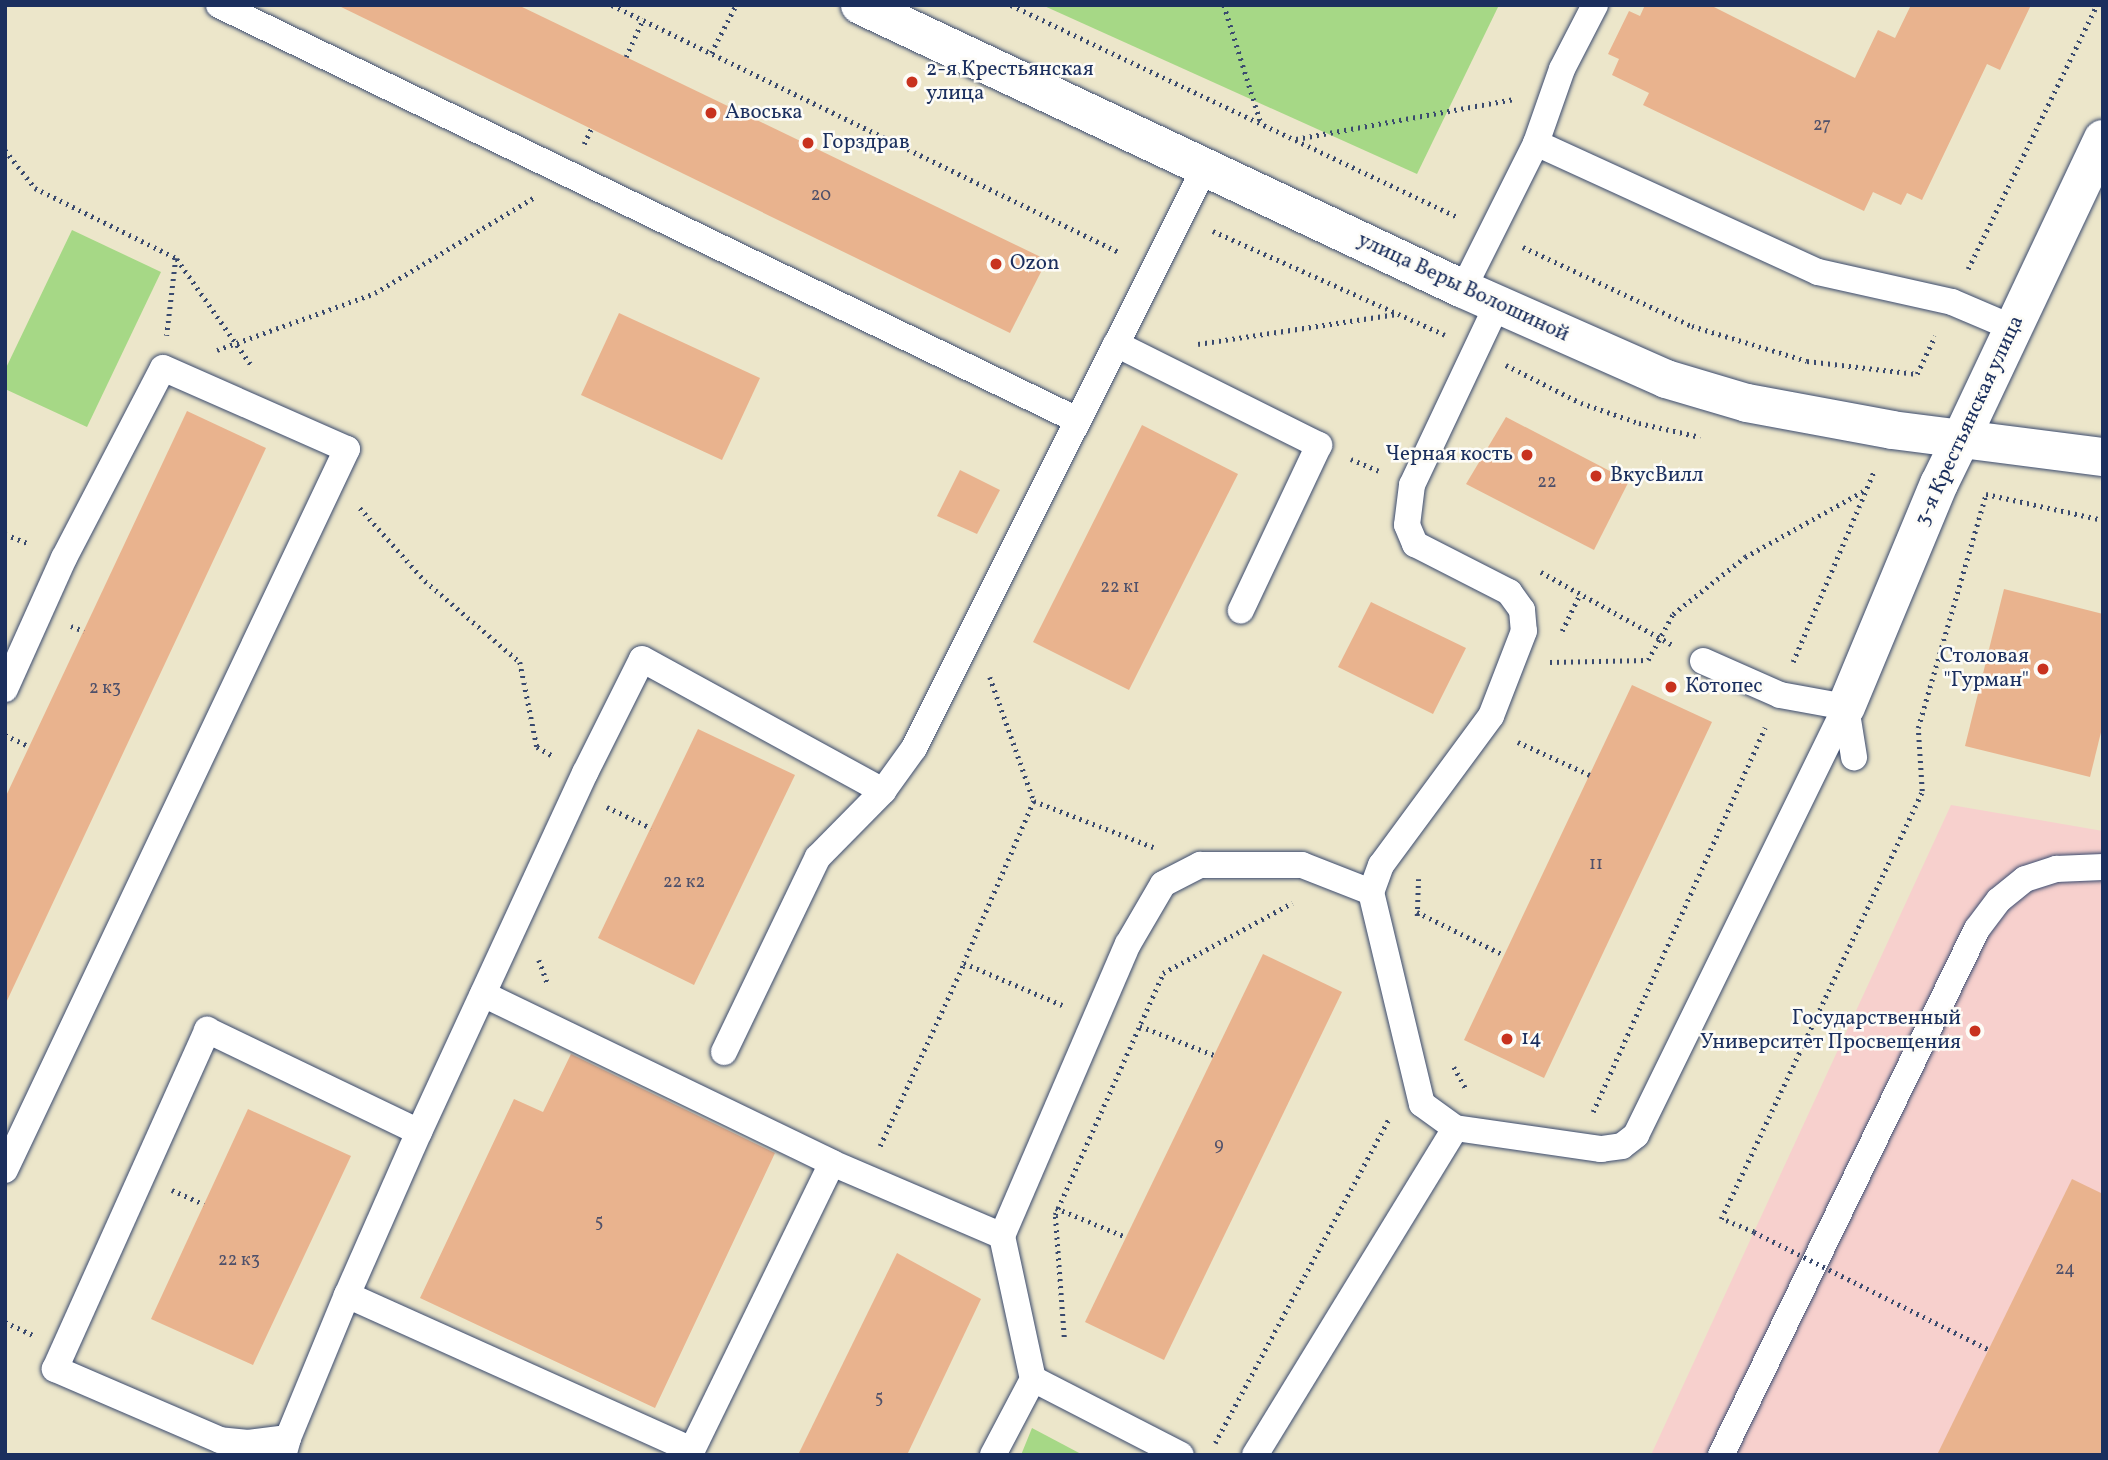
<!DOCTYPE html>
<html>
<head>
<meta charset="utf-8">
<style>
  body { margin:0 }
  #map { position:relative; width:2108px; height:1460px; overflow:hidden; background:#ece6ca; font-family:Vollkorn,serif }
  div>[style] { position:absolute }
  .built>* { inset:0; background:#f7d0cd }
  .green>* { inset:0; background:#a6d886 }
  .building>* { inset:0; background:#e9b38e }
  .path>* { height:4.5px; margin-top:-2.25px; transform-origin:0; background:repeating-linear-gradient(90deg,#3a4a6e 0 2px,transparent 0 7px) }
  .roads { filter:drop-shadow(0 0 2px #3a4a6e) drop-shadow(0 0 2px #3a4a6e) }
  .service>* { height:26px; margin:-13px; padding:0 13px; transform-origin:13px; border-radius:13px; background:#fff }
  .minor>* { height:38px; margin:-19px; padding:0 19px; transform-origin:19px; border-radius:19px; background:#fff }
  .tertiary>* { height:38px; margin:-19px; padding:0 19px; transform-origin:19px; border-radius:19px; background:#fff }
  .path-bridge>* { height:4.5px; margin-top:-2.25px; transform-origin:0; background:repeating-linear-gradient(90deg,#3a4a6e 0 2px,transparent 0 7px) }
  .dots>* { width:19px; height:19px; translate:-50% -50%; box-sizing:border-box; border:4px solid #fdfcf7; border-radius:50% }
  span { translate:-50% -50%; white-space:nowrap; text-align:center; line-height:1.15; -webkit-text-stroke:5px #fdfcf7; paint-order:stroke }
  .number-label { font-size:18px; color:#4e506a }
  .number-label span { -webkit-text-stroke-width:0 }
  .poi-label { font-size:21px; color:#1b2f5e }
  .left { translate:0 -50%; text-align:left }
  .right { translate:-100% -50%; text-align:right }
  .street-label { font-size:21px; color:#1b2f5e }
  .frame { position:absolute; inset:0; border:7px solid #1b2f5e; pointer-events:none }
</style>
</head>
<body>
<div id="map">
  <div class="built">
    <div style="clip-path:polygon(1951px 805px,2103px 831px,2103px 1455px,1651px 1455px)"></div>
  </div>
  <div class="green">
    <div style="clip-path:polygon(1042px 5px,1499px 5px,1417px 174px)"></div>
    <div style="clip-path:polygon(72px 230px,161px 272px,87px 427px,5px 389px,5px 370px)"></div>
    <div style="clip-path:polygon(1032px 1428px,1083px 1455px,1021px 1455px)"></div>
  </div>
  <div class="building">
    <div style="clip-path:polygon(337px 5px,518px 5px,1047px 260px,1010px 333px)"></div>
    <div style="clip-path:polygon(1645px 5px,1710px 5px,1855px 78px,1878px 30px,1895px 38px,1911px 5px,2031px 5px,2000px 70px,1987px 64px,1922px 200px,1907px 193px,1901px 205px,1873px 192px,1864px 211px,1643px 105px,1649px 93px,1612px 75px,1619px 59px,1608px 54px,1629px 11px,1640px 16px)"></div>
    <div style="clip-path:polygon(619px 313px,760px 378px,722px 460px,581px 395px)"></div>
    <div style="clip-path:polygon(187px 411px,266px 448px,5px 1005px,5px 798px)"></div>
    <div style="clip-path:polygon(1506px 417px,1629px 481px,1594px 550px,1466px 484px)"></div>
    <div style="clip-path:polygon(1142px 425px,1238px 474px,1129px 690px,1033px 642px)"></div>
    <div style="clip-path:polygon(960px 470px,1000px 490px,977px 534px,937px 516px)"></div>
    <div style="clip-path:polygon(2004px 589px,2103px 614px,2103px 724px,2090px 777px,1965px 746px)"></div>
    <div style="clip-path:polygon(1371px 602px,1466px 648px,1433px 714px,1338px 667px)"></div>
    <div style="clip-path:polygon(1632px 685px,1712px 722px,1544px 1078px,1464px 1040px)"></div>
    <div style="clip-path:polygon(698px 729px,795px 775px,694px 985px,598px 938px)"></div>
    <div style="clip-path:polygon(1263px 954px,1342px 992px,1164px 1360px,1085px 1322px)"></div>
    <div style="clip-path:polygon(571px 1054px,775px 1153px,655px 1408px,420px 1298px,514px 1099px,543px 1112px)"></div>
    <div style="clip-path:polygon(248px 1109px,351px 1156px,253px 1365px,151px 1319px)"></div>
    <div style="clip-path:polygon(2072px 1179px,2103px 1194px,2103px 1455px,1937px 1455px)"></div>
    <div style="clip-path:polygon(897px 1253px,981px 1299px,907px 1455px,798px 1455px)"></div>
  </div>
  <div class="path">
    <div style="left:612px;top:5px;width:566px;rotate:25.98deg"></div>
    <div style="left:1011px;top:5px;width:495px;rotate:25.4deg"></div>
    <div style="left:1224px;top:5px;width:124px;rotate:72.6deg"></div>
    <div style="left:711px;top:53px;width:54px;rotate:-62.5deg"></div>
    <div style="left:626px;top:57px;width:42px;rotate:-65.9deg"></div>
    <div style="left:1296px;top:139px;width:222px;rotate:-10.4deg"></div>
    <div style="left:584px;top:144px;width:17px;rotate:-65deg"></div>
    <div style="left:5px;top:150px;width:48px;rotate:51.7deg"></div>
    <div style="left:35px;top:188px;width:157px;rotate:26.4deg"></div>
    <div style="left:176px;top:258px;width:78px;rotate:96.7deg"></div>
    <div style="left:1213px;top:231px;width:254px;rotate:24.1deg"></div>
    <div style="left:1523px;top:247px;width:187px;rotate:25.1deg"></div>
    <div style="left:1692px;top:326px;width:120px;rotate:16.9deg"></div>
    <div style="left:1807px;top:361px;width:111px;rotate:6.7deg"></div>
    <div style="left:1917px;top:374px;width:42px;rotate:-64.7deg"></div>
    <div style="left:177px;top:259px;width:131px;rotate:55deg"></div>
    <div style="left:1968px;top:269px;width:294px;rotate:-64deg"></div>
    <div style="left:1198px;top:344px;width:201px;rotate:-8.6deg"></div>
    <div style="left:217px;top:350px;width:168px;rotate:-19.8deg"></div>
    <div style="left:375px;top:293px;width:187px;rotate:-31deg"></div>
    <div style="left:1506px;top:365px;width:84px;rotate:26.9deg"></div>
    <div style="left:1581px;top:403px;width:61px;rotate:19deg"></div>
    <div style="left:1639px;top:423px;width:63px;rotate:12.9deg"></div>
    <div style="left:1351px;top:459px;width:30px;rotate:23deg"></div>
    <div style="left:360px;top:508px;width:98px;rotate:48.3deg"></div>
    <div style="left:425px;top:581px;width:125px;rotate:40.5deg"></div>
    <div style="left:520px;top:662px;width:87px;rotate:78.7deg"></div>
    <div style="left:537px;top:747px;width:18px;rotate:29deg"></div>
    <div style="left:5px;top:534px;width:27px;rotate:22deg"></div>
    <div style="left:1541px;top:572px;width:149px;rotate:29deg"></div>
    <div style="left:71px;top:626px;width:14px;rotate:21deg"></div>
    <div style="left:1562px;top:631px;width:41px;rotate:-64.1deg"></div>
    <div style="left:1550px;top:662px;width:98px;rotate:-1.2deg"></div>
    <div style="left:1648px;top:660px;width:52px;rotate:-61.5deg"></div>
    <div style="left:1673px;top:614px;width:92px;rotate:-38.4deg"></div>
    <div style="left:1745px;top:557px;width:140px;rotate:-29.1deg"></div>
    <div style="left:1793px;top:662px;width:207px;rotate:-67deg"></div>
    <div style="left:990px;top:677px;width:132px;rotate:70.5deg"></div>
    <div style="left:1034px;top:801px;width:176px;rotate:113.4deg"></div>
    <div style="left:964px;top:963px;width:107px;rotate:23.2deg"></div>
    <div style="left:5px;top:735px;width:26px;rotate:25deg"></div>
    <div style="left:1518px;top:742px;width:79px;rotate:24.6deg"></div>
    <div style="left:1034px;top:801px;width:128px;rotate:21.1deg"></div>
    <div style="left:607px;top:807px;width:49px;rotate:25.5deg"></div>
    <div style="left:1417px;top:912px;width:97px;rotate:26.3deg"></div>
    <div style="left:1417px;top:916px;width:37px;rotate:-88deg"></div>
    <div style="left:539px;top:960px;width:27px;rotate:70deg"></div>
    <div style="left:1140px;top:1026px;width:79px;rotate:21.4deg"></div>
    <div style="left:1454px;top:1067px;width:25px;rotate:61deg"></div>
    <div style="left:1593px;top:1112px;width:421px;rotate:-65.9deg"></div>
    <div style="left:880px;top:1146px;width:201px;rotate:-65.3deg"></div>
    <div style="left:172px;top:1190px;width:35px;rotate:24deg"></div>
    <div style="left:1056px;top:1208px;width:76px;rotate:22.5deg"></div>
    <div style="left:1754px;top:1232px;width:35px;rotate:-158deg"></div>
    <div style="left:1721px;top:1219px;width:473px;rotate:-64.8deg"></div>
    <div style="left:1922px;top:791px;width:63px;rotate:-93.6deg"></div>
    <div style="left:1918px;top:728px;width:244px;rotate:-73.8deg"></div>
    <div style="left:1986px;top:494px;width:120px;rotate:12.5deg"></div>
    <div style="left:5px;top:1322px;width:31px;rotate:25deg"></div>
    <div style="left:1064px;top:1337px;width:122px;rotate:-94.2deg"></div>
    <div style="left:1055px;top:1215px;width:265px;rotate:-65.9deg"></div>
    <div style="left:1163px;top:973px;width:147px;rotate:-28.5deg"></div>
    <div style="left:1215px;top:1443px;width:369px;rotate:-61.8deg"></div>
  </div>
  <div class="roads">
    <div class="service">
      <div style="left:219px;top:5px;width:953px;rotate:25.81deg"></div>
      <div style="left:1536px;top:143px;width:310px;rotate:24.6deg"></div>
      <div style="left:1818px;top:272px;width:137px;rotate:12.6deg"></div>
      <div style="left:1952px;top:302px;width:66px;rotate:23.1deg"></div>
      <div style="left:1463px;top:289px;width:163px;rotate:-63.4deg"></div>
      <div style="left:1536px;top:143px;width:78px;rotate:-70.6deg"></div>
      <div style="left:1562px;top:69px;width:72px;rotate:-62.7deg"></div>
      <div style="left:1498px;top:303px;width:201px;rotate:115.3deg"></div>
      <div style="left:1412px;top:485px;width:40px;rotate:97.1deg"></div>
      <div style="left:1407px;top:525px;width:21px;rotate:67deg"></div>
      <div style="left:1415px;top:544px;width:106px;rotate:27.1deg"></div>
      <div style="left:1509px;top:592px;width:22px;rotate:54deg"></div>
      <div style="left:1522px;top:610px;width:21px;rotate:85deg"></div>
      <div style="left:1524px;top:631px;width:91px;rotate:111.2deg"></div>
      <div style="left:1491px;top:716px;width:185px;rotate:126.4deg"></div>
      <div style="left:1381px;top:865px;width:29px;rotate:110deg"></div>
      <div style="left:1371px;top:892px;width:218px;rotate:76.5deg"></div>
      <div style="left:1422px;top:1104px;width:41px;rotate:36deg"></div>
      <div style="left:1455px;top:1128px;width:148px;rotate:8.2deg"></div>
      <div style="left:1601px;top:1149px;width:21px;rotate:-8deg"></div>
      <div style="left:1622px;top:1146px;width:18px;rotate:-38deg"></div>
      <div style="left:1636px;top:1135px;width:477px;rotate:-63.9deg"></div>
      <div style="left:1116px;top:344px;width:227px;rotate:26.5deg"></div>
      <div style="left:1319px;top:445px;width:183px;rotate:115.3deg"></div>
      <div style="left:1703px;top:661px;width:84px;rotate:23.8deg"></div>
      <div style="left:1780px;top:695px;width:67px;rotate:10.3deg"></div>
      <div style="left:5px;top:689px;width:144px;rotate:-65.8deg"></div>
      <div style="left:64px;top:558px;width:214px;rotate:-62.5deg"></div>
      <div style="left:163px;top:368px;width:201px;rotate:23.8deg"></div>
      <div style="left:347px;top:449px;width:798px;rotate:115.38deg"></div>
      <div style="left:1846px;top:707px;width:51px;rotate:80.9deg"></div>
      <div style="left:483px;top:994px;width:388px;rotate:25.8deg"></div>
      <div style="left:724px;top:1052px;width:216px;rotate:-64.3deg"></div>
      <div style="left:818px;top:857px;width:93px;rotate:-45.4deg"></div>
      <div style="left:1002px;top:1236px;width:318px;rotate:-66.7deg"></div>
      <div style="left:1128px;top:944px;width:69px;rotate:-59.7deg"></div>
      <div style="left:1163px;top:884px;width:42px;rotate:-27.2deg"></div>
      <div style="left:1200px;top:865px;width:102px"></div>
      <div style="left:1302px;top:865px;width:74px;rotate:21.4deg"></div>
      <div style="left:347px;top:1295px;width:378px;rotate:24.2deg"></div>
      <div style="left:692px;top:1450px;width:319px;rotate:-64deg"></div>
      <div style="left:832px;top:1163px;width:185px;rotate:23.2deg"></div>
      <div style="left:1002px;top:1236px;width:146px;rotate:77.8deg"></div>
      <div style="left:1033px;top:1379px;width:86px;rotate:117.8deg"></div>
      <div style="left:1033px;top:1379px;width:166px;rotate:27.2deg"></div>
      <div style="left:288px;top:1438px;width:40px;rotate:172.9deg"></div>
      <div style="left:248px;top:1443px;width:28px;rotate:-174deg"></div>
      <div style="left:220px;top:1440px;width:180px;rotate:-156.7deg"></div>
      <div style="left:55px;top:1369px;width:372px;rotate:-65.8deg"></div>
      <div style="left:207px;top:1030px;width:235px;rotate:25.7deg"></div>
      <div style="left:419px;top:1132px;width:396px;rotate:-65.2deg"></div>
      <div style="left:585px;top:773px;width:127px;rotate:-63.4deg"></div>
      <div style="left:642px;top:659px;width:275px;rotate:28.7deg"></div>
      <div style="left:883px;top:791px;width:53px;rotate:-54.2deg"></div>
      <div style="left:914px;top:748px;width:650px;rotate:-63.4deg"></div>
      <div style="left:284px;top:1453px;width:16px;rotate:-75deg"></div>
      <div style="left:288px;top:1438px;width:155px;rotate:-67.6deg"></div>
      <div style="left:347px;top:1295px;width:178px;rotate:-66.2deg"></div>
      <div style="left:1255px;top:1455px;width:383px;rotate:-58.5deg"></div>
      <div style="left:1721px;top:1455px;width:585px;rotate:-64.05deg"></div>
      <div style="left:1977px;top:929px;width:36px;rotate:-53deg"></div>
      <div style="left:1999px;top:900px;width:33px;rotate:-39deg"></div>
      <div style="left:2025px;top:879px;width:33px;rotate:-18deg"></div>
      <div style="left:2056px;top:869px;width:47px;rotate:-2.4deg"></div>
    </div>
    <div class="minor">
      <div style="left:1846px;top:707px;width:242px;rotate:-67.4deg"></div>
      <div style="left:1939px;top:484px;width:48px;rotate:-64deg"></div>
    </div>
    <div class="tertiary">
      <div style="left:860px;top:5px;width:667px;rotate:25.22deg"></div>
      <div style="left:1463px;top:289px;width:222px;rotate:23.9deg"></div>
      <div style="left:1666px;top:379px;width:84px;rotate:16.5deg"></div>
      <div style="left:1747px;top:403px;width:147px;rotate:10.5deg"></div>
      <div style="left:1892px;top:430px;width:213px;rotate:7.3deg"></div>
      <div style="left:1960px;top:441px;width:334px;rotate:-64.7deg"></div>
    </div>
  </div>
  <div class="path-bridge">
    <div style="left:1754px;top:1232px;width:262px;rotate:26.6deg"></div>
  </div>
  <div class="dots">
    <div style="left:912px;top:82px;background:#c8321e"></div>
    <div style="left:711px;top:113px;background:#c8321e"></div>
    <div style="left:808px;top:143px;background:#c8321e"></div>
    <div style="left:996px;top:264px;background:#c8321e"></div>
    <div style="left:1527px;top:455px;background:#c8321e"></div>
    <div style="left:1596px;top:476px;background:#c8321e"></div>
    <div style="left:2043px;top:669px;background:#c8321e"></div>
    <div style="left:1671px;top:687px;background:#c8321e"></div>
    <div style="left:1975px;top:1031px;background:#c8321e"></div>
    <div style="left:1507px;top:1039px;background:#c8321e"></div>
  </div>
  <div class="number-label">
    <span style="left:1822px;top:126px">27</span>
    <span style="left:821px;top:196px">20</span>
    <span style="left:1547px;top:483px">22</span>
    <span style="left:1120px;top:588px">22 к1</span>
    <span style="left:105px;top:689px">2 к3</span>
    <span style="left:1596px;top:865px">11</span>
    <span style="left:684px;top:883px">22 к2</span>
    <span style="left:1219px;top:1146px">9</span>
    <span style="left:599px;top:1223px">5</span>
    <span style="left:239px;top:1261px">22 к3</span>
    <span style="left:2065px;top:1270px">24</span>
    <span style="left:879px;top:1399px">5</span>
  </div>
  <div class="poi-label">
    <span class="left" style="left:926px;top:82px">2-я Крестьянская<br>улица</span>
    <span class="left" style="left:725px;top:113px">Авоська</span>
    <span class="left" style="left:822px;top:143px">Горздрав</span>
    <span class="left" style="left:1010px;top:264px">Ozon</span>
    <span class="right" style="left:1513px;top:455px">Черная кость</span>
    <span class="left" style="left:1610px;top:476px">ВкусВилл</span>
    <span class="right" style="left:2029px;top:669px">Столовая<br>"Гурман"</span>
    <span class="left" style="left:1685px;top:687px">Котопес</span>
    <span class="right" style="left:1961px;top:1031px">Государственный<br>Университет Просвещения</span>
    <span class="left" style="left:1521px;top:1039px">14</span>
  </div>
  <div class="street-label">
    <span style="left:1463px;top:288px;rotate:25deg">улица Веры Волошиной</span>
    <span style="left:1970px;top:421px;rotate:-65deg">3-я Крестьянская улица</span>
  </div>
  <div class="frame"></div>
</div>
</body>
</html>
